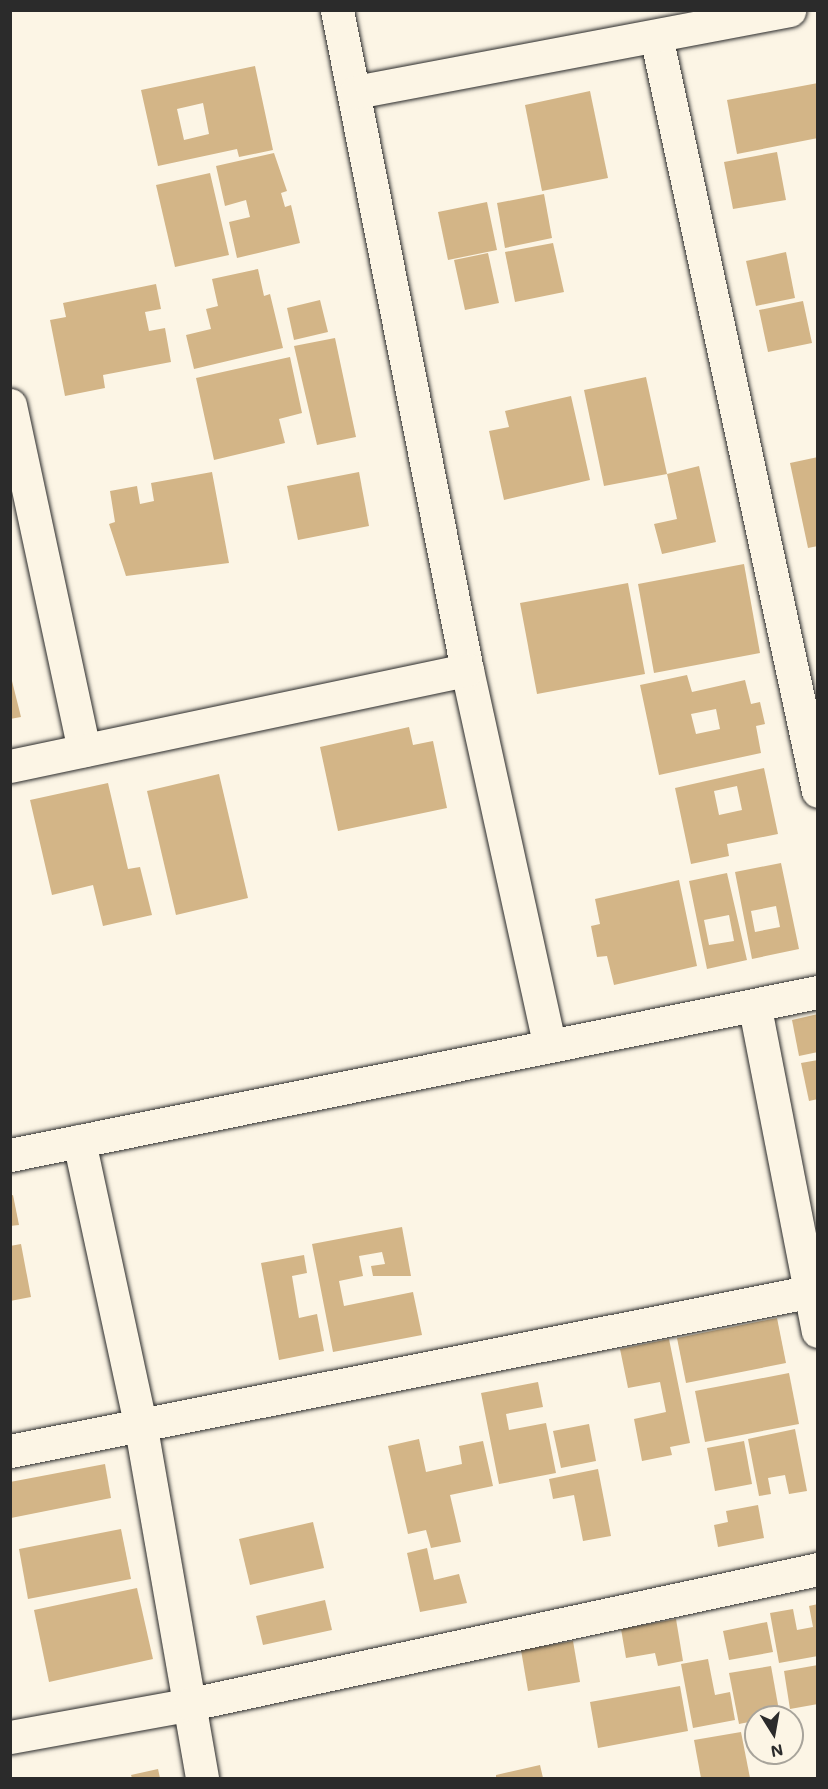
<!DOCTYPE html>
<html>
<head>
<meta charset="utf-8">
<style>
  body { margin:0 }
  #map { position:relative; width:828px; height:1789px; overflow:hidden; background:#fcf5e5; font-family:Mali,sans-serif }
  div>[style] { position:absolute }
  .building>* { inset:0; background:#d3b587 }
  .roads { filter:drop-shadow(0 0 2px #2b2b2b) drop-shadow(0 0 2px #2b2b2b) }
  .minor>* { height:33px; margin:-16.5px; padding:0 16.5px; transform-origin:16.5px; border-radius:16.5px; background:#fcf5e5 }
  span { translate:-50% -50%; white-space:nowrap; text-align:center; line-height:1.15; -webkit-text-stroke:4.5px #fcf5e5; paint-order:stroke }
  .frame { position:absolute; inset:0; border:12px solid #2b2b2b; pointer-events:none }
  .north { position:absolute; left:744px; top:1705px; width:60px; height:60px; box-sizing:border-box; background:#fcf5e5; border:2px solid #a8a49b; border-radius:50%; rotate:169deg; font-size:16px; font-weight:700; line-height:24px; text-align:center; color:#2b2b2b }
  .north::after { content:''; display:block; margin:auto; width:21px; height:27px; background:#2b2b2b; clip-path:polygon(50% 0,100% 100%,50% 72%,0 100%) }
</style>
</head>
<body>
<div id="map">
  <div class="building">
    <div style="clip-path:polygon(evenodd,255px 66px,273px 150px,239px 157px,237px 149px,158px 166px,141px 90px,255px 66px,203px 103px,209px 134px,184px 140px,177px 109px,203px 103px)"></div>
    <div style="clip-path:polygon(818px 83px,818px 138px,737px 154px,727px 100px)"></div>
    <div style="clip-path:polygon(590px 91px,608px 178px,542px 191px,525px 105px)"></div>
    <div style="clip-path:polygon(777px 152px,786px 200px,733px 209px,724px 162px)"></div>
    <div style="clip-path:polygon(274px 153px,287px 191px,281px 193px,285px 207px,291px 205px,300px 243px,237px 258px,229px 222px,250px 217px,246px 200px,225px 206px,216px 166px)"></div>
    <div style="clip-path:polygon(210px 173px,229px 255px,175px 267px,156px 185px)"></div>
    <div style="clip-path:polygon(544px 194px,552px 238px,505px 248px,497px 203px)"></div>
    <div style="clip-path:polygon(487px 202px,497px 250px,448px 260px,438px 212px)"></div>
    <div style="clip-path:polygon(553px 243px,564px 292px,515px 302px,505px 252px)"></div>
    <div style="clip-path:polygon(786px 252px,795px 298px,756px 306px,746px 261px)"></div>
    <div style="clip-path:polygon(488px 253px,499px 303px,465px 310px,454px 260px)"></div>
    <div style="clip-path:polygon(258px 269px,264px 296px,270px 294px,283px 348px,194px 369px,186px 335px,211px 329px,206px 309px,218px 306px,212px 279px)"></div>
    <div style="clip-path:polygon(156px 284px,161px 309px,145px 312px,149px 331px,165px 328px,171px 362px,103px 375px,105px 388px,65px 396px,50px 320px,66px 317px,63px 303px)"></div>
    <div style="clip-path:polygon(320px 300px,328px 332px,294px 340px,287px 308px)"></div>
    <div style="clip-path:polygon(803px 301px,812px 343px,768px 352px,759px 310px)"></div>
    <div style="clip-path:polygon(335px 338px,356px 437px,317px 445px,294px 346px)"></div>
    <div style="clip-path:polygon(290px 357px,302px 413px,279px 419px,285px 443px,214px 460px,196px 378px)"></div>
    <div style="clip-path:polygon(646px 377px,667px 474px,604px 486px,584px 390px)"></div>
    <div style="clip-path:polygon(571px 396px,590px 480px,504px 500px,489px 431px,509px 427px,505px 411px)"></div>
    <div style="clip-path:polygon(818px 457px,818px 546px,808px 548px,790px 463px)"></div>
    <div style="clip-path:polygon(699px 466px,716px 542px,662px 554px,654px 524px,677px 519px,667px 474px)"></div>
    <div style="clip-path:polygon(212px 472px,229px 563px,126px 576px,109px 524px,115px 522px,110px 491px,137px 486px,140px 504px,154px 501px,151px 483px)"></div>
    <div style="clip-path:polygon(359px 472px,369px 526px,298px 540px,287px 486px)"></div>
    <div style="clip-path:polygon(744px 564px,760px 653px,654px 673px,638px 584px)"></div>
    <div style="clip-path:polygon(628px 583px,645px 674px,537px 694px,520px 603px)"></div>
    <div style="clip-path:polygon(10px 673px,21px 717px,10px 719px)"></div>
    <div style="clip-path:polygon(evenodd,687px 675px,692px 692px,745px 680px,751px 704px,760px 702px,765px 724px,756px 726px,761px 753px,659px 775px,640px 685px,687px 675px,716px 709px,720px 729px,696px 734px,691px 714px,716px 709px)"></div>
    <div style="clip-path:polygon(409px 727px,413px 745px,433px 741px,447px 808px,338px 831px,320px 747px)"></div>
    <div style="clip-path:polygon(evenodd,764px 768px,778px 834px,727px 844px,729px 856px,691px 864px,675px 788px,764px 768px,737px 786px,742px 810px,719px 815px,714px 791px,737px 786px)"></div>
    <div style="clip-path:polygon(219px 774px,248px 898px,176px 915px,147px 791px)"></div>
    <div style="clip-path:polygon(108px 783px,128px 869px,140px 867px,152px 915px,103px 926px,93px 885px,52px 895px,30px 800px)"></div>
    <div style="clip-path:polygon(evenodd,781px 863px,799px 949px,752px 959px,735px 872px,781px 863px,776px 906px,780px 927px,755px 932px,751px 911px,776px 906px)"></div>
    <div style="clip-path:polygon(evenodd,727px 873px,747px 960px,707px 969px,689px 881px,727px 873px,729px 915px,734px 941px,709px 945px,704px 920px,729px 915px)"></div>
    <div style="clip-path:polygon(679px 880px,697px 966px,614px 985px,607px 956px,597px 957px,591px 926px,600px 924px,595px 899px)"></div>
    <div style="clip-path:polygon(818px 1014px,818px 1052px,799px 1056px,792px 1020px)"></div>
    <div style="clip-path:polygon(818px 1060px,818px 1099px,809px 1101px,801px 1063px)"></div>
    <div style="clip-path:polygon(13px 1195px,19px 1225px,10px 1226px,10px 1196px)"></div>
    <div style="clip-path:polygon(402px 1227px,411px 1276px,373px 1276px,371px 1266px,385px 1264px,382px 1252px,359px 1256px,363px 1276px,339px 1281px,344px 1306px,413px 1292px,422px 1335px,333px 1352px,312px 1244px)"></div>
    <div style="clip-path:polygon(21px 1244px,31px 1297px,10px 1301px,10px 1246px)"></div>
    <div style="clip-path:polygon(304px 1255px,307px 1273px,292px 1276px,299px 1318px,317px 1314px,324px 1351px,279px 1360px,261px 1263px)"></div>
    <div style="clip-path:polygon(777px 1318px,786px 1363px,686px 1383px,677px 1338px)"></div>
    <div style="clip-path:polygon(669px 1339px,690px 1443px,670px 1447px,672px 1455px,642px 1461px,634px 1419px,666px 1412px,660px 1382px,628px 1388px,620px 1349px)"></div>
    <div style="clip-path:polygon(789px 1373px,799px 1424px,705px 1442px,695px 1391px)"></div>
    <div style="clip-path:polygon(538px 1382px,543px 1407px,506px 1414px,509px 1430px,546px 1423px,556px 1473px,499px 1484px,481px 1393px)"></div>
    <div style="clip-path:polygon(589px 1424px,596px 1461px,561px 1468px,553px 1431px)"></div>
    <div style="clip-path:polygon(795px 1429px,807px 1491px,789px 1494px,785px 1475px,768px 1478px,771px 1494px,759px 1496px,748px 1439px)"></div>
    <div style="clip-path:polygon(419px 1439px,426px 1472px,462px 1464px,459px 1446px,483px 1441px,493px 1486px,450px 1495px,461px 1542px,431px 1548px,426px 1530px,408px 1534px,388px 1446px)"></div>
    <div style="clip-path:polygon(744px 1441px,752px 1484px,715px 1491px,707px 1448px)"></div>
    <div style="clip-path:polygon(105px 1464px,111px 1498px,11px 1518px,10px 1482px)"></div>
    <div style="clip-path:polygon(598px 1469px,611px 1536px,583px 1541px,574px 1495px,553px 1499px,549px 1479px)"></div>
    <div style="clip-path:polygon(758px 1505px,764px 1538px,718px 1547px,714px 1525px,728px 1522px,726px 1511px)"></div>
    <div style="clip-path:polygon(313px 1522px,324px 1568px,250px 1585px,239px 1539px)"></div>
    <div style="clip-path:polygon(121px 1529px,131px 1579px,28px 1599px,19px 1549px)"></div>
    <div style="clip-path:polygon(427px 1548px,434px 1580px,459px 1574px,467px 1603px,420px 1612px,407px 1553px)"></div>
    <div style="clip-path:polygon(137px 1588px,153px 1659px,49px 1682px,34px 1610px)"></div>
    <div style="clip-path:polygon(325px 1600px,332px 1630px,263px 1645px,256px 1616px)"></div>
    <div style="clip-path:polygon(818px 1604px,818px 1656px,779px 1663px,770px 1613px,793px 1609px,797px 1630px,813px 1627px,809px 1606px)"></div>
    <div style="clip-path:polygon(676px 1619px,683px 1661px,658px 1666px,655px 1653px,626px 1658px,621px 1629px)"></div>
    <div style="clip-path:polygon(767px 1622px,773px 1652px,729px 1660px,723px 1631px)"></div>
    <div style="clip-path:polygon(573px 1641px,580px 1682px,528px 1691px,521px 1650px)"></div>
    <div style="clip-path:polygon(708px 1659px,715px 1695px,730px 1692px,735px 1720px,693px 1728px,681px 1664px)"></div>
    <div style="clip-path:polygon(818px 1665px,818px 1704px,790px 1709px,784px 1671px)"></div>
    <div style="clip-path:polygon(771px 1666px,780px 1716px,739px 1724px,729px 1673px)"></div>
    <div style="clip-path:polygon(680px 1686px,688px 1731px,598px 1748px,590px 1702px)"></div>
    <div style="clip-path:polygon(741px 1732px,750px 1778px,701px 1778px,694px 1740px)"></div>
    <div style="clip-path:polygon(540px 1765px,543px 1778px,496px 1778px,496px 1775px)"></div>
    <div style="clip-path:polygon(158px 1769px,160px 1778px,132px 1778px,131px 1775px)"></div>
  </div>
  <div class="roads">
    <div class="minor">
      <div style="left:337px;top:10px;width:673px;rotate:78.86deg"></div>
      <div style="left:467px;top:670px;width:383px;rotate:77.6deg"></div>
      <div style="left:656px;top:36px;width:772px;rotate:77.89deg"></div>
      <div style="left:356px;top:92px;width:441px;rotate:-10.7deg"></div>
      <div style="left:10px;top:405px;width:353px;rotate:77.9deg"></div>
      <div style="left:10px;top:766px;width:467px;rotate:-11.9deg"></div>
      <div style="left:755px;top:1008px;width:329px;rotate:79deg"></div>
      <div style="left:79px;top:1141px;width:294px;rotate:77.8deg"></div>
      <div style="left:141px;top:1428px;width:355px;rotate:80.1deg"></div>
      <div style="left:10px;top:1155px;width:824px;rotate:-11.41deg"></div>
      <div style="left:10px;top:1451px;width:824px;rotate:-11.27deg"></div>
      <div style="left:10px;top:1737px;width:184px;rotate:-10.3deg"></div>
      <div style="left:191px;top:1704px;width:641px;rotate:-12.15deg"></div>
    </div>
  </div>
  <div class="frame"></div>
  <div class="north">N</div>
</div>
</body>
</html>
